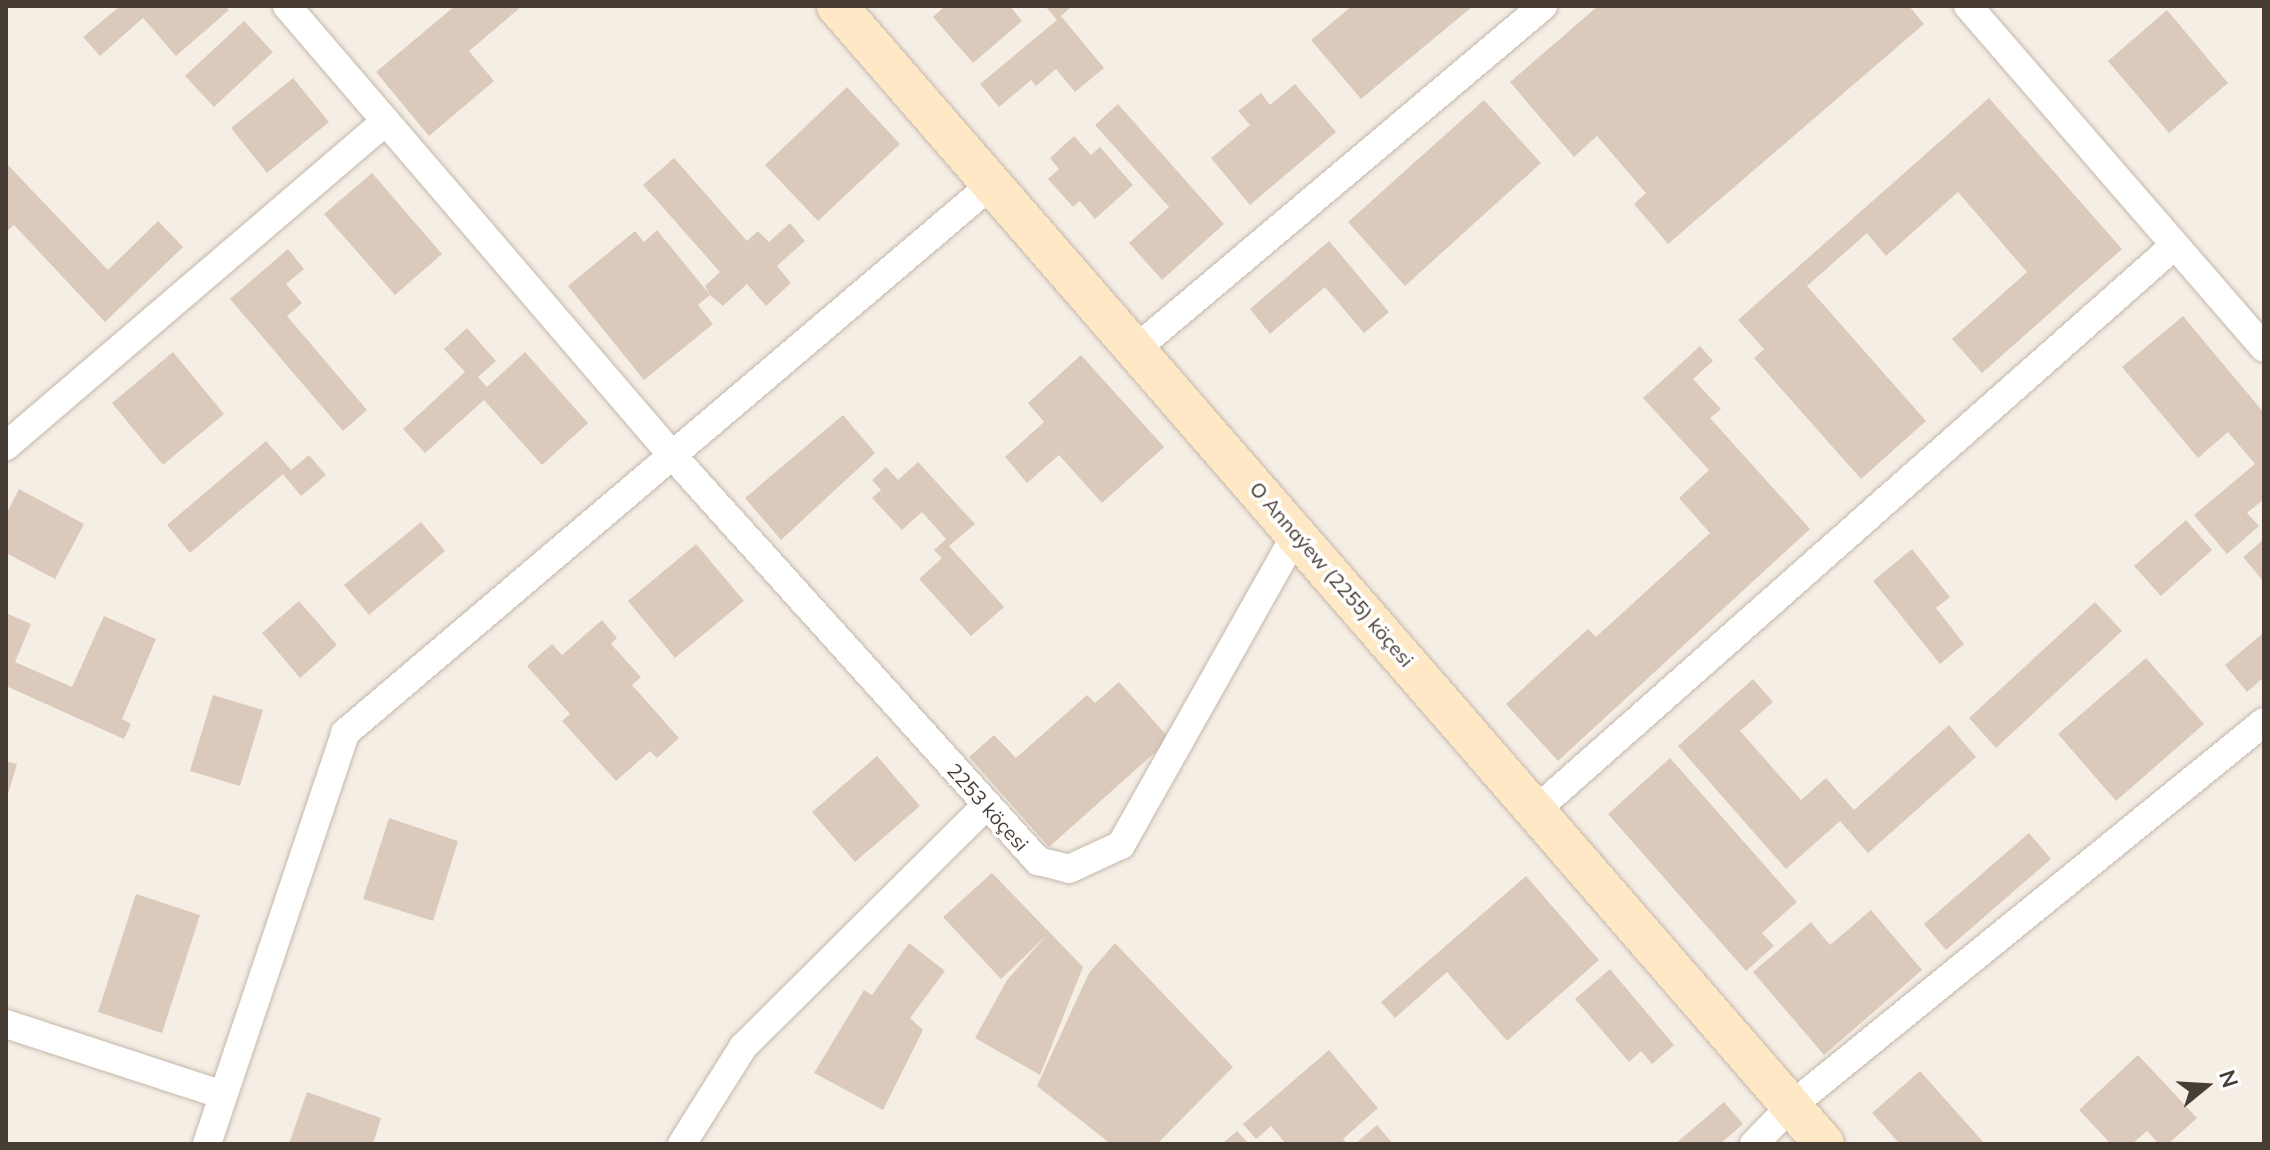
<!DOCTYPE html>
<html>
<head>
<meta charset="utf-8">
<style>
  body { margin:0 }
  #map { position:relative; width:2270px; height:1150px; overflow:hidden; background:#f5eee5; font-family:Mulish,sans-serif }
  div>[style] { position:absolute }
  .building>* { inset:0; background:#dbcabc }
  .roads { filter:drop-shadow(0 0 2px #c4b7aa) drop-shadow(0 0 2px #c4b7aa) }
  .minor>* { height:28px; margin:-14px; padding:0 14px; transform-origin:14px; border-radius:14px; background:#fff }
  .secondary>* { height:40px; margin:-20px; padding:0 20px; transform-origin:20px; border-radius:20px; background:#ffe8c5 }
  span { translate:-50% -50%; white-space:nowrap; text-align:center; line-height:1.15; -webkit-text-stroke:7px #fff; paint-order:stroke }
  .street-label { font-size:20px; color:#483d34 }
  .frame { position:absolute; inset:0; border:8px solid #483d34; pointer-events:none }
  .north { position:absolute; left:2166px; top:1046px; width:80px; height:80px; -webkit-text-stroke:6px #fff; paint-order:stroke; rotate:72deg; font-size:22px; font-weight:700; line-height:32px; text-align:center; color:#483d34 }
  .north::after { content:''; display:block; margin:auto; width:28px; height:36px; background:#483d34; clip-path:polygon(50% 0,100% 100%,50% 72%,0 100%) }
</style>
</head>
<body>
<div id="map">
  <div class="building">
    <div style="clip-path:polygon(120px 6px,225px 6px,229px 10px,176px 56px,143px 18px,100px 56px,83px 37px)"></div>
    <div style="clip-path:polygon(455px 6px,522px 6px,469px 51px,494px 81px,429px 136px,376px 72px)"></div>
    <div style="clip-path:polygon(945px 6px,1010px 6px,1022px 21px,973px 63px,933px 17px)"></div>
    <div style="clip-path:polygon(1045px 6px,1072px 6px,1061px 16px,1104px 68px,1075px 92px,1056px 69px,1036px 86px,1031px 80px,999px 107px,980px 84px,1057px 20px)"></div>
    <div style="clip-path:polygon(1352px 6px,1473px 6px,1361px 99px,1311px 40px)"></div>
    <div style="clip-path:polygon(1598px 6px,1909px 6px,1924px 24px,1668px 244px,1634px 204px,1646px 193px,1597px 136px,1574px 157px,1510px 82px)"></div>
    <div style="clip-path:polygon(2167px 10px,2228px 83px,2169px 133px,2108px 61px)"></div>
    <div style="clip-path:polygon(244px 21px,273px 52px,214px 107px,185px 76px)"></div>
    <div style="clip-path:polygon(293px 78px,329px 122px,267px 173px,231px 128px)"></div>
    <div style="clip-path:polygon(1295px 84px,1336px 132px,1250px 205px,1211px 158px,1250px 125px,1238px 111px,1261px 93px,1270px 105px)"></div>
    <div style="clip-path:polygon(847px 87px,900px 144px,818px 221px,765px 165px)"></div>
    <div style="clip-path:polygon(1989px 98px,2122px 249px,1982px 373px,1952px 339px,2027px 272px,1958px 192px,1886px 256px,1867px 233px,1807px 286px,1926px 421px,1861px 479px,1754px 358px,1764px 349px,1738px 320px)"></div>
    <div style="clip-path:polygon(1484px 100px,1541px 163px,1405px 286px,1348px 222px)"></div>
    <div style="clip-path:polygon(1118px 104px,1224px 224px,1162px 280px,1129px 243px,1169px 207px,1095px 125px)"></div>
    <div style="clip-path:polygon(1074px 136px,1091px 155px,1100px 147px,1133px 185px,1095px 219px,1080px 201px,1073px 207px,1048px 179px,1059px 169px,1050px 158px)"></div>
    <div style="clip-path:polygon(674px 158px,747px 241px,758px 231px,769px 242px,790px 223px,805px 241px,777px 266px,791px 283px,766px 306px,747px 284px,723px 306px,710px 295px,705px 286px,720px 272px,643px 185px)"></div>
    <div style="clip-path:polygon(6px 163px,108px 270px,158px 221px,183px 247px,105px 322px,14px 225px,6px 232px)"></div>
    <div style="clip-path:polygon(372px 173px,442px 254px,395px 295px,324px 214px)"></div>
    <div style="clip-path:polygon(657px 230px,710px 295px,698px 305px,713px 324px,644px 380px,568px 286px,635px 231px,644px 242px)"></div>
    <div style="clip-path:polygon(1329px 241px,1389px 312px,1364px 333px,1325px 287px,1270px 334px,1250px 309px)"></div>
    <div style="clip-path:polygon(288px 249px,304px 269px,286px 284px,302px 303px,287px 316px,367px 410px,343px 431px,230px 299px)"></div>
    <div style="clip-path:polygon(2183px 316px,2264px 413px,2264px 499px,2247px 513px,2259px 526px,2227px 554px,2194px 515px,2255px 464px,2228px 432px,2198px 458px,2122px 367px)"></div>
    <div style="clip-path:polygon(467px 328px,496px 361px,478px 377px,487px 387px,525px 352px,588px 423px,542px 465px,484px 400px,425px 453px,403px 429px,465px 372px,444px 349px)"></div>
    <div style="clip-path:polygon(1700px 346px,1713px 361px,1693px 379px,1721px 409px,1710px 418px,1810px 529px,1558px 761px,1506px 704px,1588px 629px,1596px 637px,1710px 533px,1679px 498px,1709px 470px,1643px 398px)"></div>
    <div style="clip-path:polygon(173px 352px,224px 414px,163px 465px,112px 403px)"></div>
    <div style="clip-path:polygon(1081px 355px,1164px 447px,1102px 503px,1059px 455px,1027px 483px,1005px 457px,1044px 422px,1028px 403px)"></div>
    <div style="clip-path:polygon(843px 415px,875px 453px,781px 540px,745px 498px)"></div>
    <div style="clip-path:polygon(266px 441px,291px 470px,309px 455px,326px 475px,301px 496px,283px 474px,190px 553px,167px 525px)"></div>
    <div style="clip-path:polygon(918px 462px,975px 524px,949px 546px,1004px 607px,971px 636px,919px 579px,942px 558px,934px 550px,946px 539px,922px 512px,902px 530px,872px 498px,881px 490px,872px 480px,886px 467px,898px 480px)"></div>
    <div style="clip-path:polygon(19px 489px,84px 524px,55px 579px,6px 553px,6px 515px)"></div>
    <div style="clip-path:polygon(2186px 520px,2212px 550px,2161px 596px,2134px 566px)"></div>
    <div style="clip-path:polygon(421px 522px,445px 551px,369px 615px,344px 585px)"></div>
    <div style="clip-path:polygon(2264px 539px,2264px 582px,2243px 557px)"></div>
    <div style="clip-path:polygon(696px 544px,744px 601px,675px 658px,628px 601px)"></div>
    <div style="clip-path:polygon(1912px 549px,1950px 597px,1936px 608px,1964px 644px,1940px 664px,1873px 581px)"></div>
    <div style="clip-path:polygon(299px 601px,337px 645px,300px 678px,262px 633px)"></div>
    <div style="clip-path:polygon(2095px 602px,2122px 631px,1996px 748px,1969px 718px)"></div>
    <div style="clip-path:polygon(6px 613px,31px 624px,15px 662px,72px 687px,104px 616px,156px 639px,122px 719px,131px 724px,124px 739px,6px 686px)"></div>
    <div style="clip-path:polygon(602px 620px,617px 638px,611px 644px,641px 677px,632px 685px,679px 738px,657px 758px,650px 751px,616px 781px,562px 721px,570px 714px,527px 666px,552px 644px,562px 655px)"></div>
    <div style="clip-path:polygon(2262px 634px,2264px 677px,2247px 692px,2225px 665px)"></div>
    <div style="clip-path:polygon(2146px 658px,2204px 724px,2116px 801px,2058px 734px)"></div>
    <div style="clip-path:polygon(1753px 679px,1773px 702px,1740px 731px,1801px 800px,1826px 778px,1854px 810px,1949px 725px,1976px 757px,1868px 853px,1840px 821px,1786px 869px,1678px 746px)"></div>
    <div style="clip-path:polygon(1119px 682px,1170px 739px,1049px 847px,969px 757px,994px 735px,1016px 758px,1087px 695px,1095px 703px)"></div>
    <div style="clip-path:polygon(213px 695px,263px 710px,240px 786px,190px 771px)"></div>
    <div style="clip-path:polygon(877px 756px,920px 806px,855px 862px,812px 812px)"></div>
    <div style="clip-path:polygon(1670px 758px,1797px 902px,1762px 933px,1774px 946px,1746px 971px,1608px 814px)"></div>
    <div style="clip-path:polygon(6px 761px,17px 764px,7px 797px,6px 797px)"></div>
    <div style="clip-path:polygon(389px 818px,458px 841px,433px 921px,363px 899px)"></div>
    <div style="clip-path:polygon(2029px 833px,2051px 859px,1946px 950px,1924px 924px)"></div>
    <div style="clip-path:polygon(992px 873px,1083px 967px,1040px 1075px,975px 1038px,1007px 980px,1046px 936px,1001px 979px,943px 917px)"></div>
    <div style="clip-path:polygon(1526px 876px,1599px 960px,1507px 1041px,1447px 972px,1395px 1018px,1381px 1002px)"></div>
    <div style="clip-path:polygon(136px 894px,200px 915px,162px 1033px,98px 1012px)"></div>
    <div style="clip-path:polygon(1871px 910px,1922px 970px,1824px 1055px,1753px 972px,1811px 922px,1830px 945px)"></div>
    <div style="clip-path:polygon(909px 943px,945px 971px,910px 1018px,923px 1030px,883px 1110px,814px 1073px,864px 990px,872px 995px)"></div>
    <div style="clip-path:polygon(1115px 943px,1233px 1067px,1157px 1144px,1111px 1144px,1037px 1086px,1089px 973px)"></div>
    <div style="clip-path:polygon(1610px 969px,1674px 1045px,1652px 1064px,1641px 1051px,1629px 1062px,1575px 999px)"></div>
    <div style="clip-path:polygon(1329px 1050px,1378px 1108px,1343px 1139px,1347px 1144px,1286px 1144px,1271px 1126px,1256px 1139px,1243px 1124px)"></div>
    <div style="clip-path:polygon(2138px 1055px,2197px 1118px,2168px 1144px,2159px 1144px,2147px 1131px,2132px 1144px,2111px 1144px,2079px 1110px)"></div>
    <div style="clip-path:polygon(1920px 1071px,1985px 1144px,1900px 1144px,1872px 1113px)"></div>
    <div style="clip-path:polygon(307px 1092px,381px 1118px,373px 1144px,289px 1144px)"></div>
    <div style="clip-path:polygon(1724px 1102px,1743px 1124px,1720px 1144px,1675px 1144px)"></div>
    <div style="clip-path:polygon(1377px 1125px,1393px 1144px,1355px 1144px)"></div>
    <div style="clip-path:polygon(1237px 1131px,1249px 1144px,1222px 1144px)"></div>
  </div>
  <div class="roads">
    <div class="minor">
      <div style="left:287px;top:6px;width:591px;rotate:49.39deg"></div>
      <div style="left:672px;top:455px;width:547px;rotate:47.97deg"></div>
      <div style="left:1038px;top:861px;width:32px;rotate:14deg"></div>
      <div style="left:1069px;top:869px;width:57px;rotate:-24.8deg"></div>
      <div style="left:1121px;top:845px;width:358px;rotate:-60.6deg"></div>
      <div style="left:1968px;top:6px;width:452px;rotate:49.1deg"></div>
      <div style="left:1137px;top:348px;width:531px;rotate:-40.11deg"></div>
      <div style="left:6px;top:446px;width:500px;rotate:-40.54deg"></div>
      <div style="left:1536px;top:810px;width:853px;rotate:-41.48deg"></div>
      <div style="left:6px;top:1024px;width:228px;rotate:18.1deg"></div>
      <div style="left:207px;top:1144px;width:434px;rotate:-71.4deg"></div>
      <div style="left:345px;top:733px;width:850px;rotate:-40.32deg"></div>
      <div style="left:682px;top:1144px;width:115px;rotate:-57.8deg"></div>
      <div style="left:743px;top:1047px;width:344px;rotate:-44.8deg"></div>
      <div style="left:1754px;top:1144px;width:53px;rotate:-45.8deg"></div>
      <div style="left:1791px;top:1106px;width:609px;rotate:-39.07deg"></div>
    </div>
    <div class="secondary">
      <div style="left:837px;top:6px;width:1506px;rotate:49.06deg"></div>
    </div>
  </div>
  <div class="street-label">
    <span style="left:1332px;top:574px;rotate:49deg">O Annaýew (2255) köçesi</span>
    <span style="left:988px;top:807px;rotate:48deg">2253 köçesi</span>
  </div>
  <div class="frame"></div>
  <div class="north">N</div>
</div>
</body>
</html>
